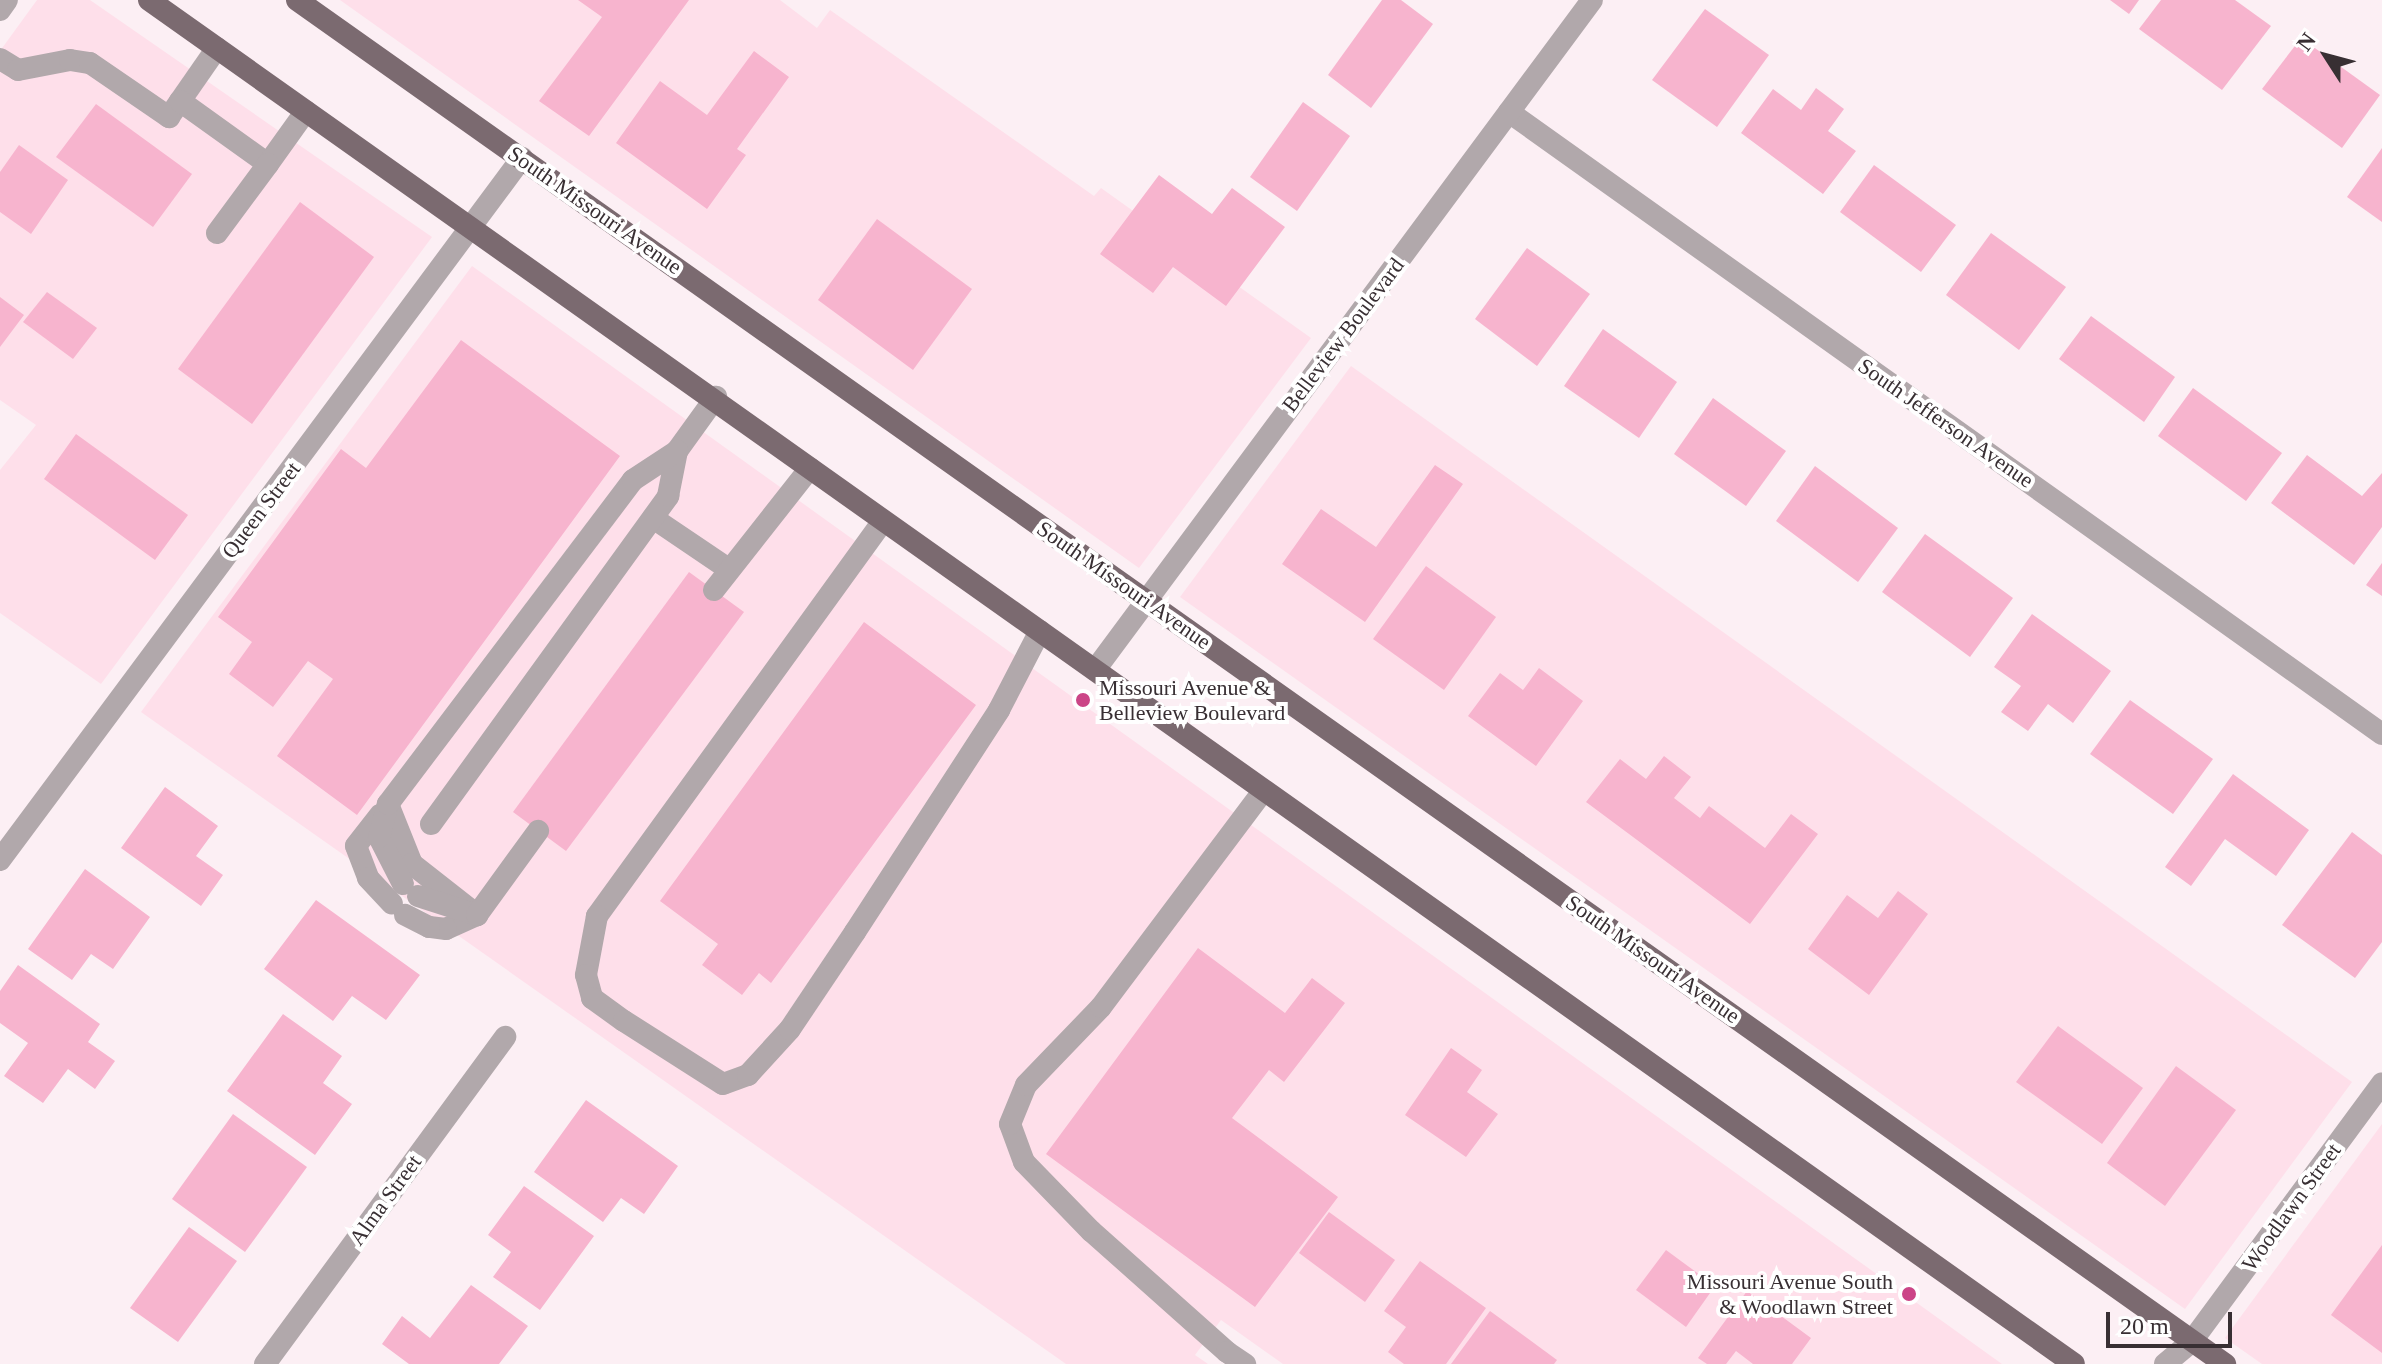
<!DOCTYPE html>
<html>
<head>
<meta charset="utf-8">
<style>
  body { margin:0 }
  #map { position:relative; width:2382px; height:1364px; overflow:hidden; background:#fceff4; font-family:"Times New Roman",serif }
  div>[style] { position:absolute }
  .built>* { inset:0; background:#fedfea }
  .building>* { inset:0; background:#f7b4ce }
  .service>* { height:22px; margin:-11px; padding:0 11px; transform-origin:11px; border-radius:11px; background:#b1a8ab }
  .minor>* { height:22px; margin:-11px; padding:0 11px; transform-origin:11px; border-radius:11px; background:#b1a8ab }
  .primary>* { height:22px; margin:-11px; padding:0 11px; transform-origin:11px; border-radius:11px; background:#7b6a70 }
  .dots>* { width:22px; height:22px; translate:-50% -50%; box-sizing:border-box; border:4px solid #fff; border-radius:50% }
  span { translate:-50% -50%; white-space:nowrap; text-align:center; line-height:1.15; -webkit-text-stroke:8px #fff; paint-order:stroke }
  .street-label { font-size:22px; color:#382f33 }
  .poi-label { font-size:22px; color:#382f33 }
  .left { translate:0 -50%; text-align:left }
  .right { translate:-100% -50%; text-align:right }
  .north { position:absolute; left:2286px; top:16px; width:80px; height:80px; -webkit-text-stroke:6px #fff; paint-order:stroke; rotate:306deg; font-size:22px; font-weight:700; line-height:32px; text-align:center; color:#382f33 }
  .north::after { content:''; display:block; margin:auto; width:28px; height:36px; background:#382f33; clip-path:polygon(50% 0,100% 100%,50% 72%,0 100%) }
  .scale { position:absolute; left:2106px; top:1312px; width:126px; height:36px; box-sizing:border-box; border:4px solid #382f33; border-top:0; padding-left:10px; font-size:24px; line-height:28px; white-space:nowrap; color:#382f33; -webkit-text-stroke:6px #fff; paint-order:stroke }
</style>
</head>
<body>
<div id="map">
  <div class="built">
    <div style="clip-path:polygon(37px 0,90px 0,432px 237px,101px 684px,0 613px,0 470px,36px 425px,0 400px,0 51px)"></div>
    <div style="clip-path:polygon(340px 0,780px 0,817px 28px,830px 10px,1094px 196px,1101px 188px,1311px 338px,1139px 568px)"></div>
    <div style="clip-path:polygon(472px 266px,2002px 1364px,1283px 1364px,1221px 1320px,1195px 1355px,1208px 1364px,1066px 1364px,141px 712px)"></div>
    <div style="clip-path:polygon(1351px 366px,2352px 1082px,2185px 1309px,1180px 597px)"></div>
    <div style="clip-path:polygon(2382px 1124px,2382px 1364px,2262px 1364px,2225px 1338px)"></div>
  </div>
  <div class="building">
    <div style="clip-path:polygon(578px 0,689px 0,589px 136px,539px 101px,602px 17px)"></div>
    <div style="clip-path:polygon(1382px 0,1401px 0,1433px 24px,1371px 108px,1328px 75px)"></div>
    <div style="clip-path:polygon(2110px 0,2139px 0,2129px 14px)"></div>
    <div style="clip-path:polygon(2161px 0,2235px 0,2271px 26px,2222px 90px,2139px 29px)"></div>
    <div style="clip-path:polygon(1705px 9px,1769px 55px,1717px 127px,1652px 80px)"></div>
    <div style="clip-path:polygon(2301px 38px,2380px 95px,2342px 148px,2262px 89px)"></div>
    <div style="clip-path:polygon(754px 51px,789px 77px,737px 149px,746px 155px,707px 209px,616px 143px,660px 81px,707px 115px)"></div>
    <div style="clip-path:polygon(1816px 88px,1844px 109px,1828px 131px,1856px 151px,1823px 194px,1741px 133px,1773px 89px,1801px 110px)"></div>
    <div style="clip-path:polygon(1303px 102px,1350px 136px,1297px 211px,1250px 177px)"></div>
    <div style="clip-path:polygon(96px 104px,192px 174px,153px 227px,56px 157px)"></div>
    <div style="clip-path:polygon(19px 145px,68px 180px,31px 234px,0 212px,0 172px)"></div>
    <div style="clip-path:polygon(2382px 148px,2382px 222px,2347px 197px)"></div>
    <div style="clip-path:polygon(1874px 165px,1956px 225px,1921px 272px,1840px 212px)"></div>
    <div style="clip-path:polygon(1159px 175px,1212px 214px,1232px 188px,1285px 227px,1226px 306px,1173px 267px,1153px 293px,1100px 254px)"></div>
    <div style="clip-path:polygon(300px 202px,374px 257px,252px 424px,178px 369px)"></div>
    <div style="clip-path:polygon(877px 219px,972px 289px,913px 370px,818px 300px)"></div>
    <div style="clip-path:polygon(1991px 233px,2066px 287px,2019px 350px,1946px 295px)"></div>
    <div style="clip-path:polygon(1527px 248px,1590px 294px,1537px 366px,1475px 319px)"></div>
    <div style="clip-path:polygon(47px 292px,97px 328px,73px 359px,23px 322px)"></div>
    <div style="clip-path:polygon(0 297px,24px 315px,0 347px)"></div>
    <div style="clip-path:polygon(2091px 316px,2175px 377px,2144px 422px,2059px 359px)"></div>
    <div style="clip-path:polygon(1603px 329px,1677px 382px,1639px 438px,1564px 386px)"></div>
    <div style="clip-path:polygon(461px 340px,620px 456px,357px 815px,277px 756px,333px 679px,308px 661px,273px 707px,229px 674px,252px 642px,218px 617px,341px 449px,366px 468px)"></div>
    <div style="clip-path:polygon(2193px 388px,2282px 453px,2246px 501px,2158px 436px)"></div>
    <div style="clip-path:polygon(1713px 398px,1786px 451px,1746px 506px,1674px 454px)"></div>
    <div style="clip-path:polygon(76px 434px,188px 515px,155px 560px,44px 479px)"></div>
    <div style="clip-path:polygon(2307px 455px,2362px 496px,2382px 473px,2382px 527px,2354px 565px,2271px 503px)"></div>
    <div style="clip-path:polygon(1435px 465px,1463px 484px,1365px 622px,1282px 564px,1321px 509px,1376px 547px)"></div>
    <div style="clip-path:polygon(1815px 466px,1898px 528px,1858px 582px,1776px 521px)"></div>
    <div style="clip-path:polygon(1925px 534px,2013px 598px,1970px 657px,1882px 592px)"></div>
    <div style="clip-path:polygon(2382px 563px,2382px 596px,2366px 585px)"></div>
    <div style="clip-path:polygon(1426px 566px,1496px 617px,1444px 690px,1373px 639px)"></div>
    <div style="clip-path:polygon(689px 572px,744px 612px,566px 851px,513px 812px)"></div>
    <div style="clip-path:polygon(2032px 614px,2111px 671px,2073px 723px,2048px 704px,2028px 731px,2001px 712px,2021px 686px,1994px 667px)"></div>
    <div style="clip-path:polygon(864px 622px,976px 705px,771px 983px,759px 973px,742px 995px,702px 965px,718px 944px,660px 901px)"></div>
    <div style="clip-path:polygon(1539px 668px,1583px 701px,1536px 766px,1468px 716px,1500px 673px,1523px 690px)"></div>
    <div style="clip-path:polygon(2130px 700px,2213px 759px,2173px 814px,2090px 754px)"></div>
    <div style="clip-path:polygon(1664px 756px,1691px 777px,1674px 798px,1700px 818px,1709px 806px,1765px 848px,1791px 814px,1818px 834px,1750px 924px,1586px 802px,1620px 759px,1646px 779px)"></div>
    <div style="clip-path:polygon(2233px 774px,2309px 830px,2276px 876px,2225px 839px,2191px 886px,2165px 867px)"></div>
    <div style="clip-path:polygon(165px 787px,218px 826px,196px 856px,223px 875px,201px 906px,121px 848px)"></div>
    <div style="clip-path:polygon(2352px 832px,2382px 855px,2382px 942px,2355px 978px,2282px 925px)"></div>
    <div style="clip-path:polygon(85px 869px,150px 917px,113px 969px,91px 954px,72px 980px,28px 949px)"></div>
    <div style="clip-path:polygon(1898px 891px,1928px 914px,1869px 995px,1808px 949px,1847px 895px,1878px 918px)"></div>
    <div style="clip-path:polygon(316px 900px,420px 975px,386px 1020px,352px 996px,333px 1021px,264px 969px)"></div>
    <div style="clip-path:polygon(1198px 948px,1285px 1013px,1312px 978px,1345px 1003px,1284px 1082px,1269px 1070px,1232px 1118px,1338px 1197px,1255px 1307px,1046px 1154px)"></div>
    <div style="clip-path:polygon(18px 965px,100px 1024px,88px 1042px,115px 1061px,95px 1089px,68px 1069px,43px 1103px,4px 1076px,28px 1043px,0 1023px,0 991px)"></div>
    <div style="clip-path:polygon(283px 1014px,342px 1056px,323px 1083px,352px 1104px,315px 1155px,227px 1091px)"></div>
    <div style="clip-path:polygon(2058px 1026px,2143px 1088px,2102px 1144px,2016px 1082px)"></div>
    <div style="clip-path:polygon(1451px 1048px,1482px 1070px,1467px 1092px,1498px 1114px,1466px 1157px,1405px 1115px)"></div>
    <div style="clip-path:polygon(2176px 1066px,2236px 1110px,2165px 1206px,2107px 1163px)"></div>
    <div style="clip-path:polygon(586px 1100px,678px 1166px,644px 1214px,621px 1198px,603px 1222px,534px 1172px)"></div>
    <div style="clip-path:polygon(233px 1114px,307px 1167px,245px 1252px,172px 1199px)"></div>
    <div style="clip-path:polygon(524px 1186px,594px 1236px,540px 1310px,493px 1277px,511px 1252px,488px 1235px)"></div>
    <div style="clip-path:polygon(1329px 1212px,1395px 1260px,1365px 1302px,1299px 1253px)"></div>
    <div style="clip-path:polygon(189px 1227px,237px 1261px,178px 1342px,130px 1308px)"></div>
    <div style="clip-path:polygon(2382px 1245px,2382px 1353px,2331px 1315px)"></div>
    <div style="clip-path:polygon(1666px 1250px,1715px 1286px,1686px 1327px,1636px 1290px)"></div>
    <div style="clip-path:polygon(1420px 1261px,1486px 1308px,1446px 1364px,1404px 1364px,1388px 1352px,1406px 1327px,1384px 1311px)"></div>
    <div style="clip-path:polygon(471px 1285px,528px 1326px,499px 1364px,409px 1364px,382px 1344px,402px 1316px,430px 1338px)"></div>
    <div style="clip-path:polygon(1747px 1291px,1811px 1338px,1792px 1364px,1753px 1364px,1736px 1351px,1726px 1364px,1707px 1364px,1698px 1358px)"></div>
    <div style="clip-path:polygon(1490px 1311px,1557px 1360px,1554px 1364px,1451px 1364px)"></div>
  </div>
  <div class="service">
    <div style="left:0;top:59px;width:21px;rotate:31deg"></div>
    <div style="left:18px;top:70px;width:53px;rotate:-10.9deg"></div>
    <div style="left:70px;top:60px;width:20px;rotate:9deg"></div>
    <div style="left:90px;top:63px;width:96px;rotate:34.4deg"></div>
    <div style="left:169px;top:117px;width:84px;rotate:-55.2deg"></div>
    <div style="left:180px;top:101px;width:108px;rotate:35.6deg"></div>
    <div style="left:268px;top:164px;width:65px;rotate:-54.4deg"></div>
    <div style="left:217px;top:233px;width:86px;rotate:-53.5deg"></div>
    <div style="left:653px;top:518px;width:89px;rotate:34deg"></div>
    <div style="left:883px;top:521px;width:488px;rotate:125.9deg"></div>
    <div style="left:597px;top:916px;width:60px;rotate:100.6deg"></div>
    <div style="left:586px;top:975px;width:24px;rotate:75deg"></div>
    <div style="left:592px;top:998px;width:39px;rotate:36deg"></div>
    <div style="left:624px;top:1021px;width:117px;rotate:32.5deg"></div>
    <div style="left:723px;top:1084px;width:27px;rotate:-20deg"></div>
    <div style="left:748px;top:1075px;width:62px;rotate:-47.6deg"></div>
    <div style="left:790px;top:1029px;width:117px;rotate:-56.2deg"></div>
    <div style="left:855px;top:932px;width:265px;rotate:-57deg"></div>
    <div style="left:999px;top:710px;width:89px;rotate:-62.6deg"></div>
    <div style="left:714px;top:590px;width:155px;rotate:-51.8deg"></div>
    <div style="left:388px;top:804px;width:65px;rotate:68.2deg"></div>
    <div style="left:412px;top:864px;width:83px;rotate:38.1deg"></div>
    <div style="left:477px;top:915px;width:34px;rotate:156deg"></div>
    <div style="left:446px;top:929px;width:17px;rotate:-173deg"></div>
    <div style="left:429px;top:927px;width:27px;rotate:-153deg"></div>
    <div style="left:380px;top:815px;width:39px;rotate:128deg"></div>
    <div style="left:356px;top:846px;width:34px;rotate:69deg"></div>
    <div style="left:368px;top:878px;width:35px;rotate:47deg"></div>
    <div style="left:431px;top:824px;width:405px;rotate:-54.1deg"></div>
    <div style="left:668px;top:496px;width:46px;rotate:-78.7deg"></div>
    <div style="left:677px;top:451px;width:67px;rotate:-54.2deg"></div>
    <div style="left:403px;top:884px;width:53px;rotate:-117.1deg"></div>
    <div style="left:379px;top:837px;width:34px;rotate:-75deg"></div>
    <div style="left:388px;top:804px;width:406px;rotate:-52.9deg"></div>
    <div style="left:633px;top:480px;width:53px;rotate:-33.4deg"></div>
    <div style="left:418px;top:896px;width:62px;rotate:17.9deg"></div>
    <div style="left:477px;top:915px;width:104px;rotate:-54deg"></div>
    <div style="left:1227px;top:1352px;width:182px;rotate:-138.3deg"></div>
    <div style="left:1091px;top:1231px;width:96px;rotate:-134.2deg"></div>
    <div style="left:1024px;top:1162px;width:40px;rotate:-110.2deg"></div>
    <div style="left:1010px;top:1124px;width:42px;rotate:-67.7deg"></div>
    <div style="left:1026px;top:1085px;width:108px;rotate:-46.1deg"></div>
    <div style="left:1101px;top:1007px;width:271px;rotate:-53.1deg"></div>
  </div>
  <div class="minor">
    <div style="left:0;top:10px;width:12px;rotate:-55deg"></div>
    <div style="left:1509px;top:112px;width:1072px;rotate:35.47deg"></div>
    <div style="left:1095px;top:670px;width:834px;rotate:-53.43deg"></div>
    <div style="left:0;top:860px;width:875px;rotate:-53.37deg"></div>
    <div style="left:1227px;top:1352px;width:22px;rotate:34deg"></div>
    <div style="left:265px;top:1364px;width:406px;rotate:-53.7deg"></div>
    <div style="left:2165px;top:1364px;width:35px;rotate:-40deg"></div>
    <div style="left:2192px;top:1341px;width:320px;rotate:-53.6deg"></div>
  </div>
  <div class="primary">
    <div style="left:149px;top:0;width:2359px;rotate:35.32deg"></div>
    <div style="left:297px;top:0;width:2362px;rotate:35.28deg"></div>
  </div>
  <div class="dots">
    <div style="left:1083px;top:700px;background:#cb4587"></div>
    <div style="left:1909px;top:1294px;background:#cb4587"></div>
  </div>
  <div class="street-label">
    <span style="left:595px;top:210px;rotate:35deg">South Missouri Avenue</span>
    <span style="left:1343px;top:335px;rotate:-53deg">Belleview Boulevard</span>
    <span style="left:1946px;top:423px;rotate:35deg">South Jefferson Avenue</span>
    <span style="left:261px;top:510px;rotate:-53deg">Queen Street</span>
    <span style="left:1124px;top:585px;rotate:35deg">South Missouri Avenue</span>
    <span style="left:1653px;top:959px;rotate:35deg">South Missouri Avenue</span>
    <span style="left:385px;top:1200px;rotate:-54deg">Alma Street</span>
    <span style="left:2291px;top:1207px;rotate:-54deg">Woodlawn Street</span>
  </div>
  <div class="poi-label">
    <span class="left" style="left:1099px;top:700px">Missouri Avenue &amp;<br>Belleview Boulevard</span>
    <span class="right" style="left:1893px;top:1294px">Missouri Avenue South<br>&amp; Woodlawn Street</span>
  </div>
  <div class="north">N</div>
  <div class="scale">20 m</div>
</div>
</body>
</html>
